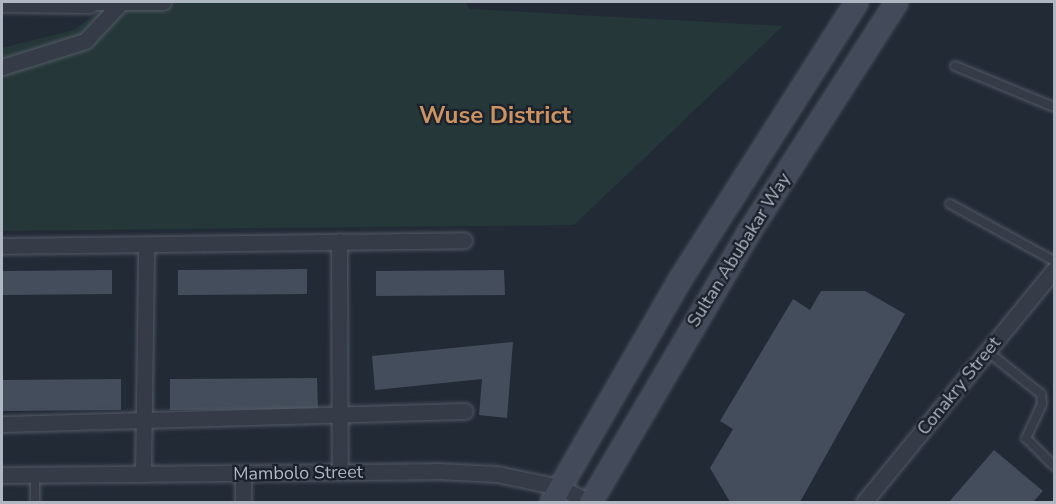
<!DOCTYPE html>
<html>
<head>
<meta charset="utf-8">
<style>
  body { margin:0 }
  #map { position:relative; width:1056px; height:504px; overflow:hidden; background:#222a36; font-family:"Nunito Sans",sans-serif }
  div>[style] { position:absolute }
  .green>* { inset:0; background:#253738 }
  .building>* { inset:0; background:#434d5b }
  .roads { filter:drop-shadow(0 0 2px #525a65) drop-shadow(0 0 2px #525a65) }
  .lane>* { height:8px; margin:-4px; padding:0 4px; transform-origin:4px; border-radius:4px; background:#353c47 }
  .street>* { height:15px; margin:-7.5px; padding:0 7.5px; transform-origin:7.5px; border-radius:7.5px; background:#353c47 }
  .secondary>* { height:21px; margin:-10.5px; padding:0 10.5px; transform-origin:10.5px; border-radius:10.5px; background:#434b5a }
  span { translate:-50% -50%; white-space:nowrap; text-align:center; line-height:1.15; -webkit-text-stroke:4.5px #1a212b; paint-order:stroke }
  .street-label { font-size:18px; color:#afb7c3 }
  .district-label { font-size:24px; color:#cc9262; font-weight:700 }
  .frame { position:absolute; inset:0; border:3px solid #afb7c3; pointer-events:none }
</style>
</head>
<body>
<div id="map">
  <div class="green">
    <div style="clip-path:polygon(114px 2px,465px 2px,470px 9px,783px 26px,574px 225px,2px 231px,2px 48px,73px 30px)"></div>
  </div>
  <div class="building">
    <div style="clip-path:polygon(307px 269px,307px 294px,178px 295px,178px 270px)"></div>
    <div style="clip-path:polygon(112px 270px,112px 294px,2px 295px,2px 271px)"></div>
    <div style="clip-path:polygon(504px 270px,505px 295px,376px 296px,376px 271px)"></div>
    <div style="clip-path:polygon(821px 291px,865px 291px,905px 314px,800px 502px,730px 502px,710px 468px,733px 429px,720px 421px,793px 299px,810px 310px)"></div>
    <div style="clip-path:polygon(513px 342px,507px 418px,479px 415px,482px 379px,375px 390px,372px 356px)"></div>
    <div style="clip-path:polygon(317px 378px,318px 409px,170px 410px,170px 379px)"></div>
    <div style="clip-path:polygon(121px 379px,121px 410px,2px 411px,2px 380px)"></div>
    <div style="clip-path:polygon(994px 450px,1043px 491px,1033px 502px,949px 502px)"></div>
  </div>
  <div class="roads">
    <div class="lane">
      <div style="left:955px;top:66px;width:107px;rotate:22.5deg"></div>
      <div style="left:950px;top:204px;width:119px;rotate:28.7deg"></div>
      <div style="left:988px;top:352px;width:68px;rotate:38.4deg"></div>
      <div style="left:1041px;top:394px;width:10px;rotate:84deg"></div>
      <div style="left:1042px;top:404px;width:38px;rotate:115deg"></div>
      <div style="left:1026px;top:438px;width:40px;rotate:45deg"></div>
      <div style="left:35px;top:474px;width:28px;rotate:90deg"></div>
    </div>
    <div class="street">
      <div style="left:87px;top:2px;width:76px"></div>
      <div style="left:2px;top:4px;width:88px;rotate:0.7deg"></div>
      <div style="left:2px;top:67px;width:87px;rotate:-17.4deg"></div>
      <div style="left:85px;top:41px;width:51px;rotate:-46.6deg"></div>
      <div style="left:339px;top:241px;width:231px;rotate:89.8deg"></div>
      <div style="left:2px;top:246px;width:462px;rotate:-0.7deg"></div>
      <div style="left:2px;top:424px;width:463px;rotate:-1.6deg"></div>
      <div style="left:143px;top:474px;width:229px;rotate:-89.2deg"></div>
      <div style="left:2px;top:475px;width:435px;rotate:-0.5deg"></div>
      <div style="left:437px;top:471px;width:60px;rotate:2.9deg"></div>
      <div style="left:497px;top:474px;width:63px;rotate:11.8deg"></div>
      <div style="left:559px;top:487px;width:34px;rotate:26deg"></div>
      <div style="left:243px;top:502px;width:28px;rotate:-90deg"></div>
      <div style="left:864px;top:502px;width:300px;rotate:-50.7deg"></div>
    </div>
    <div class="secondary">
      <div style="left:551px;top:502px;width:256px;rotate:-60deg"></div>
      <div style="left:679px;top:280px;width:330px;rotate:-57.5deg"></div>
      <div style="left:590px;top:502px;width:311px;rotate:-59.6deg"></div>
      <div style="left:747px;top:234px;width:276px;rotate:-57.3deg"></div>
    </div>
  </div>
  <div class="street-label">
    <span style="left:739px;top:250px;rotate:-58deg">Sultan Abubakar Way</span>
    <span style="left:959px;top:386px;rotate:-51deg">Conakry Street</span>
    <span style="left:298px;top:473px;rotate:-1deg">Mambolo Street</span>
  </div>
  <div class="district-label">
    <span style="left:495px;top:116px">Wuse District</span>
  </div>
  <div class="frame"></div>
</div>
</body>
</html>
